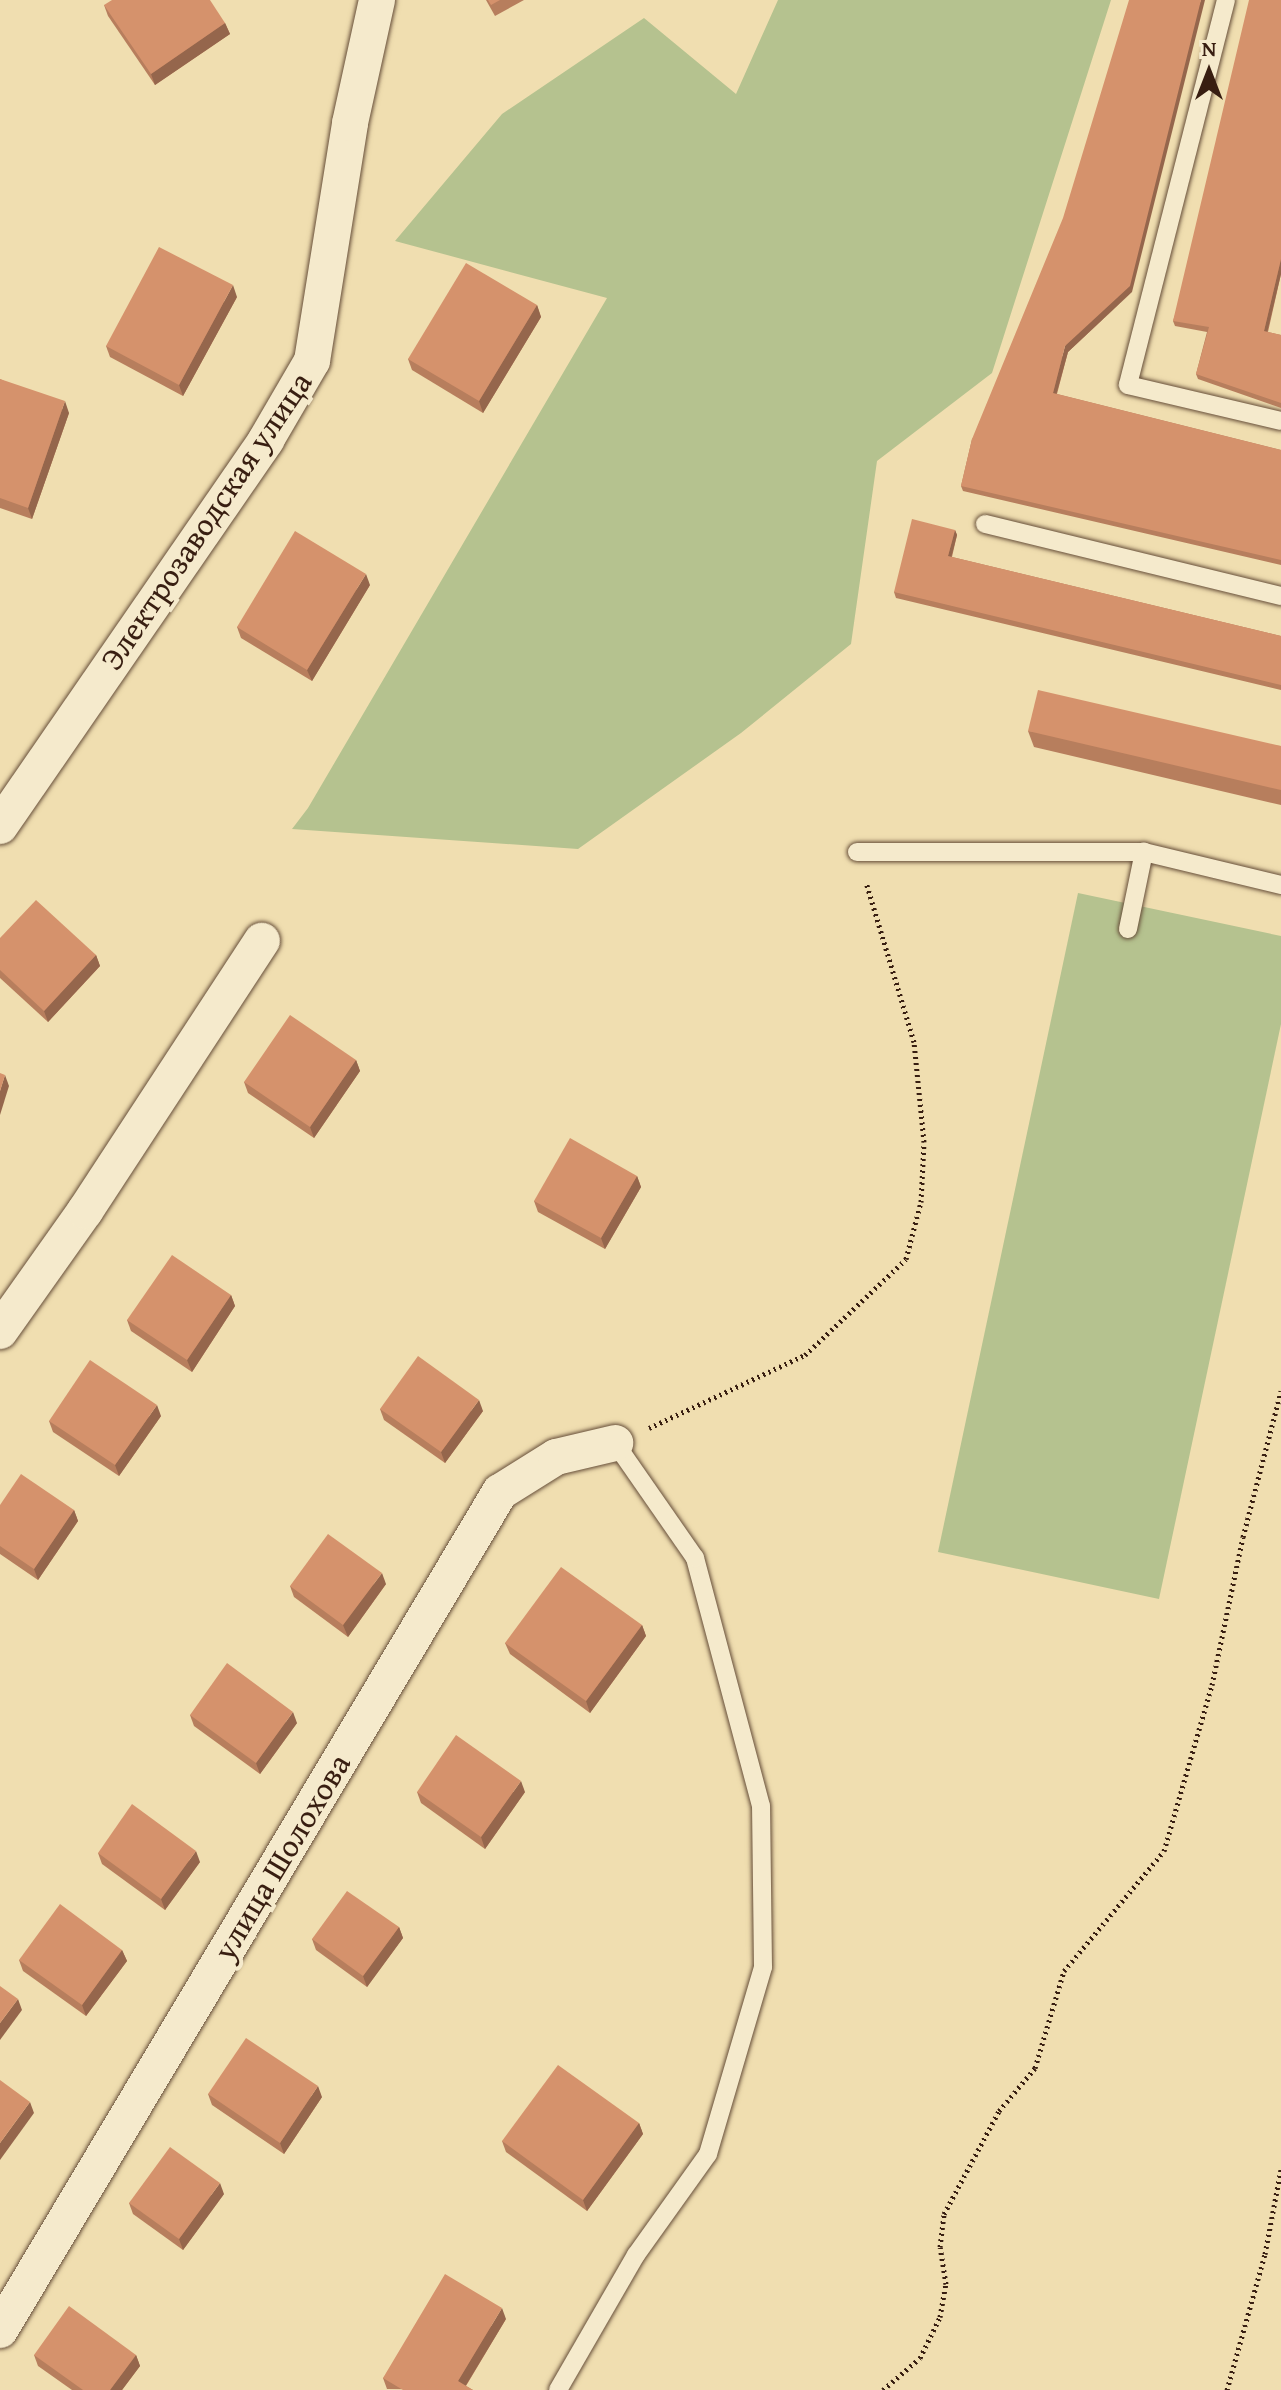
<!DOCTYPE html>
<html>
<head>
<meta charset="utf-8">
<style>
  body { margin:0 }
  #map { position:relative; width:1281px; height:2390px; overflow:hidden; background:#f0deb0; font-family:"Gentium Book Plus",serif }
  div>[style] { position:absolute }
  .green>* { inset:0; background:#b5c28f }
  .path>* { height:5px; margin-top:-2.5px; transform-origin:0; background:repeating-linear-gradient(90deg,#381e11 0 2px,transparent 0 6px) }
  .roads { filter:drop-shadow(0 0 2px #664e39) drop-shadow(0 0 2px #664e39) }
  .service>* { height:18px; margin:-9px; padding:0 9px; transform-origin:9px; border-radius:9px; background:#f5eacc }
  .minor>* { height:36px; margin:-18px; padding:0 18px; transform-origin:18px; border-radius:18px; background:#f5eacc }
  .wall>* { inset:0; background:#b77e5d }
  .shaded-wall>* { inset:0; background:#95664c }
  .building>* { inset:0; background:#d5926c }
  span { translate:-50% -50%; white-space:nowrap; text-align:center; line-height:1.15; -webkit-text-stroke:8px #f5eacc; paint-order:stroke }
  .street-label { font-size:32px; color:#381e11 }
  .north { position:absolute; left:1169px; top:32px; width:80px; height:80px; -webkit-text-stroke:6px #f5eacc; paint-order:stroke; rotate:0deg; font-size:22px; font-weight:700; line-height:32px; text-align:center; color:#381e11 }
  .north::after { content:''; display:block; margin:auto; width:28px; height:36px; background:#381e11; clip-path:polygon(50% 0,100% 100%,50% 72%,0 100%) }
</style>
</head>
<body>
<div id="map">
  <div class="green">
    <div style="clip-path:polygon(778px 0,1111px 0,992px 373px,877px 461px,851px 644px,741px 733px,578px 849px,292px 829px,308px 808px,607px 298px,395px 241px,502px 114px,644px 18px,736px 94px)"></div>
    <div style="clip-path:polygon(1078px 893px,1281px 936px,1281px 1024px,1159px 1599px,938px 1552px)"></div>
  </div>
  <div class="path">
    <div style="left:649px;top:1428px;width:172px;rotate:-25.1deg"></div>
    <div style="left:805px;top:1355px;width:139px;rotate:-43.5deg"></div>
    <div style="left:906px;top:1259px;width:59px;rotate:-75.3deg"></div>
    <div style="left:921px;top:1202px;width:60px;rotate:-87.1deg"></div>
    <div style="left:924px;top:1142px;width:100px;rotate:-95.7deg"></div>
    <div style="left:914px;top:1042px;width:167px;rotate:-106.7deg"></div>
    <div style="left:883px;top:2390px;width:49px;rotate:-40.9deg"></div>
    <div style="left:920px;top:2358px;width:46px;rotate:-64deg"></div>
    <div style="left:940px;top:2317px;width:34px;rotate:-80deg"></div>
    <div style="left:946px;top:2284px;width:37px;rotate:-99deg"></div>
    <div style="left:940px;top:2247px;width:33px;rotate:-83deg"></div>
    <div style="left:944px;top:2214px;width:117px;rotate:-61.9deg"></div>
    <div style="left:999px;top:2111px;width:56px;rotate:-50.1deg"></div>
    <div style="left:1035px;top:2068px;width:101px;rotate:-73.4deg"></div>
    <div style="left:1064px;top:1971px;width:156px;rotate:-50.2deg"></div>
    <div style="left:1164px;top:1851px;width:173px;rotate:-73.9deg"></div>
    <div style="left:1212px;top:1685px;width:151px;rotate:-78.2deg"></div>
    <div style="left:1243px;top:1537px;width:151px;rotate:-75.4deg"></div>
    <div style="left:1227px;top:2390px;width:141px;rotate:-74.4deg"></div>
    <div style="left:1265px;top:2254px;width:86px;rotate:-79.3deg"></div>
  </div>
  <div class="roads">
    <div class="service">
      <div style="left:1226px;top:0;width:397px;rotate:104.3deg"></div>
      <div style="left:1128px;top:385px;width:157px;rotate:13.2deg"></div>
      <div style="left:985px;top:524px;width:305px;rotate:13.7deg"></div>
      <div style="left:857px;top:852px;width:287px"></div>
      <div style="left:1144px;top:852px;width:141px;rotate:13.5deg"></div>
      <div style="left:1128px;top:929px;width:79px;rotate:-78.3deg"></div>
      <div style="left:558px;top:2390px;width:156px;rotate:-60deg"></div>
      <div style="left:636px;top:2255px;width:124px;rotate:-54.5deg"></div>
      <div style="left:708px;top:2154px;width:195px;rotate:-73.6deg"></div>
      <div style="left:763px;top:1967px;width:161px;rotate:-90.7deg"></div>
      <div style="left:761px;top:1806px;width:257px;rotate:-104.9deg"></div>
      <div style="left:695px;top:1558px;width:140px;rotate:-124.8deg"></div>
    </div>
    <div class="minor">
      <div style="left:0;top:826px;width:469px;rotate:-55.4deg"></div>
      <div style="left:266px;top:440px;width:91px;rotate:-59.8deg"></div>
      <div style="left:312px;top:361px;width:241px;rotate:-80.9deg"></div>
      <div style="left:350px;top:123px;width:126px;rotate:-77.6deg"></div>
      <div style="left:0;top:1331px;width:147px;rotate:-54.7deg"></div>
      <div style="left:85px;top:1211px;width:323px;rotate:-56.8deg"></div>
      <div style="left:0;top:2330px;width:976px;rotate:-59.18deg"></div>
      <div style="left:500px;top:1492px;width:66px;rotate:-32deg"></div>
      <div style="left:556px;top:1457px;width:61px;rotate:-13.3deg"></div>
    </div>
  </div>
  <div class="wall">
    <div style="clip-path:polygon(486px 0,524px 0,495px 16px)"></div>
    <div style="clip-path:polygon(1281px 0,1281px 274px,1268px 332px,1281px 335px,1281px 408px,1198px 379px,1196px 374px,1207px 332px,1175px 326px,1173px 321px)"></div>
    <div style="clip-path:polygon(104px 5px,225px 23px,230px 34px,155px 85px,108px 16px)"></div>
    <div style="clip-path:polygon(1132px 292px,1068px 352px,1057px 394px,1281px 450px,1281px 565px,963px 491px,961px 486px,972px 439px)"></div>
    <div style="clip-path:polygon(237px 297px,183px 396px,110px 357px,106px 346px)"></div>
    <div style="clip-path:polygon(537px 305px,541px 317px,483px 413px,412px 370px,408px 359px)"></div>
    <div style="clip-path:polygon(0 379px,69px 413px,32px 519px,0 508px)"></div>
    <div style="clip-path:polygon(955px 530px,957px 535px,952px 557px,1281px 636px,1281px 690px,896px 598px,894px 592px)"></div>
    <div style="clip-path:polygon(370px 585px,312px 681px,241px 638px,237px 627px)"></div>
    <div style="clip-path:polygon(1028px 731px,1281px 746px,1281px 805px,1034px 747px)"></div>
    <div style="clip-path:polygon(0 938px,96px 955px,100px 966px,48px 1022px,0 978px)"></div>
    <div style="clip-path:polygon(356px 1060px,360px 1071px,314px 1138px,248px 1093px,244px 1082px)"></div>
    <div style="clip-path:polygon(637px 1176px,641px 1187px,605px 1249px,538px 1212px,534px 1201px)"></div>
    <div style="clip-path:polygon(231px 1295px,235px 1306px,192px 1372px,131px 1331px,127px 1320px)"></div>
    <div style="clip-path:polygon(380px 1409px,483px 1411px,445px 1463px,384px 1420px)"></div>
    <div style="clip-path:polygon(161px 1416px,119px 1476px,53px 1432px,49px 1421px)"></div>
    <div style="clip-path:polygon(0 1505px,74px 1510px,78px 1521px,38px 1580px,0 1554px)"></div>
    <div style="clip-path:polygon(386px 1584px,348px 1637px,294px 1597px,290px 1586px)"></div>
    <div style="clip-path:polygon(642px 1625px,646px 1636px,590px 1713px,510px 1654px,505px 1643px)"></div>
    <div style="clip-path:polygon(190px 1715px,297px 1723px,260px 1774px,194px 1726px)"></div>
    <div style="clip-path:polygon(417px 1792px,525px 1792px,485px 1849px,421px 1803px)"></div>
    <div style="clip-path:polygon(98px 1853px,200px 1862px,165px 1910px,102px 1864px)"></div>
    <div style="clip-path:polygon(399px 1927px,403px 1938px,367px 1987px,316px 1950px,312px 1939px)"></div>
    <div style="clip-path:polygon(122px 1950px,127px 1961px,86px 2016px,23px 1971px,19px 1960px)"></div>
    <div style="clip-path:polygon(208px 2094px,322px 2097px,284px 2154px,212px 2105px)"></div>
    <div style="clip-path:polygon(639px 2123px,643px 2134px,587px 2211px,506px 2152px,502px 2141px)"></div>
    <div style="clip-path:polygon(224px 2194px,183px 2250px,133px 2214px,129px 2203px)"></div>
    <div style="clip-path:polygon(506px 2319px,466px 2386px,473px 2390px,387px 2389px,383px 2378px)"></div>
    <div style="clip-path:polygon(34px 2355px,136px 2355px,140px 2366px,122px 2390px,72px 2390px,38px 2366px)"></div>
  </div>
  <div class="shaded-wall">
    <div style="clip-path:polygon(1201px 0,1205px 0,1132px 292px,1068px 352px,1055px 399px,1053px 393px,1065px 346px)"></div>
    <div style="clip-path:polygon(225px 23px,230px 34px,155px 85px,151px 74px)"></div>
    <div style="clip-path:polygon(1281px 259px,1281px 274px,1266px 337px,1264px 331px)"></div>
    <div style="clip-path:polygon(233px 285px,237px 297px,183px 396px,179px 385px)"></div>
    <div style="clip-path:polygon(537px 305px,541px 317px,483px 413px,479px 401px)"></div>
    <div style="clip-path:polygon(65px 401px,69px 413px,32px 519px,28px 508px)"></div>
    <div style="clip-path:polygon(955px 530px,957px 535px,950px 562px,948px 556px)"></div>
    <div style="clip-path:polygon(366px 574px,370px 585px,312px 681px,307px 670px)"></div>
    <div style="clip-path:polygon(96px 955px,100px 966px,48px 1022px,44px 1011px)"></div>
    <div style="clip-path:polygon(356px 1060px,360px 1071px,314px 1138px,310px 1127px)"></div>
    <div style="clip-path:polygon(5px 1075px,9px 1086px,0 1115px,0 1091px)"></div>
    <div style="clip-path:polygon(637px 1176px,641px 1187px,605px 1249px,601px 1238px)"></div>
    <div style="clip-path:polygon(231px 1295px,235px 1306px,192px 1372px,187px 1360px)"></div>
    <div style="clip-path:polygon(479px 1400px,483px 1411px,445px 1463px,441px 1452px)"></div>
    <div style="clip-path:polygon(157px 1405px,161px 1416px,119px 1476px,115px 1465px)"></div>
    <div style="clip-path:polygon(74px 1510px,78px 1521px,38px 1580px,34px 1569px)"></div>
    <div style="clip-path:polygon(382px 1573px,386px 1584px,348px 1637px,343px 1625px)"></div>
    <div style="clip-path:polygon(642px 1625px,646px 1636px,590px 1713px,586px 1701px)"></div>
    <div style="clip-path:polygon(293px 1712px,297px 1723px,260px 1774px,256px 1763px)"></div>
    <div style="clip-path:polygon(521px 1781px,525px 1792px,485px 1849px,481px 1837px)"></div>
    <div style="clip-path:polygon(196px 1851px,200px 1862px,165px 1910px,161px 1899px)"></div>
    <div style="clip-path:polygon(399px 1927px,403px 1938px,367px 1987px,363px 1976px)"></div>
    <div style="clip-path:polygon(122px 1950px,127px 1961px,86px 2016px,82px 2005px)"></div>
    <div style="clip-path:polygon(18px 1999px,22px 2010px,0 2040px,0 2023px)"></div>
    <div style="clip-path:polygon(318px 2086px,322px 2097px,284px 2154px,280px 2143px)"></div>
    <div style="clip-path:polygon(30px 2102px,34px 2113px,0 2160px,0 2143px)"></div>
    <div style="clip-path:polygon(639px 2123px,643px 2134px,587px 2211px,583px 2200px)"></div>
    <div style="clip-path:polygon(220px 2183px,224px 2194px,183px 2250px,179px 2239px)"></div>
    <div style="clip-path:polygon(502px 2308px,506px 2319px,463px 2390px,458px 2381px)"></div>
    <div style="clip-path:polygon(136px 2355px,140px 2366px,122px 2390px,110px 2390px)"></div>
  </div>
  <div class="building">
    <div style="clip-path:polygon(112px 0,210px 0,225px 23px,151px 74px,104px 5px)"></div>
    <div style="clip-path:polygon(488px 0,500px 0,491px 5px)"></div>
    <div style="clip-path:polygon(1129px 0,1201px 0,1130px 286px,1065px 346px,1053px 393px,1281px 450px,1281px 560px,961px 486px,972px 439px,1063px 218px)"></div>
    <div style="clip-path:polygon(1249px 0,1281px 0,1281px 259px,1264px 331px,1281px 335px,1281px 403px,1196px 374px,1209px 327px,1173px 321px)"></div>
    <div style="clip-path:polygon(159px 247px,233px 285px,179px 385px,106px 346px)"></div>
    <div style="clip-path:polygon(466px 263px,537px 305px,479px 401px,408px 359px)"></div>
    <div style="clip-path:polygon(0 379px,65px 401px,28px 508px,0 498px)"></div>
    <div style="clip-path:polygon(912px 519px,955px 530px,948px 556px,1281px 636px,1281px 685px,894px 592px)"></div>
    <div style="clip-path:polygon(295px 531px,366px 574px,307px 670px,237px 627px)"></div>
    <div style="clip-path:polygon(1038px 690px,1281px 746px,1281px 790px,1028px 731px)"></div>
    <div style="clip-path:polygon(36px 900px,96px 955px,44px 1011px,0 970px,0 938px)"></div>
    <div style="clip-path:polygon(290px 1015px,356px 1060px,310px 1127px,244px 1082px)"></div>
    <div style="clip-path:polygon(0 1073px,5px 1075px,0 1091px)"></div>
    <div style="clip-path:polygon(570px 1138px,637px 1176px,601px 1238px,534px 1201px)"></div>
    <div style="clip-path:polygon(172px 1255px,231px 1295px,187px 1360px,127px 1320px)"></div>
    <div style="clip-path:polygon(418px 1356px,479px 1400px,441px 1452px,380px 1409px)"></div>
    <div style="clip-path:polygon(90px 1360px,157px 1405px,115px 1465px,49px 1421px)"></div>
    <div style="clip-path:polygon(21px 1474px,74px 1510px,34px 1569px,0 1546px,0 1505px)"></div>
    <div style="clip-path:polygon(328px 1534px,382px 1573px,343px 1625px,290px 1586px)"></div>
    <div style="clip-path:polygon(561px 1567px,642px 1625px,586px 1701px,505px 1643px)"></div>
    <div style="clip-path:polygon(227px 1663px,293px 1712px,256px 1763px,190px 1715px)"></div>
    <div style="clip-path:polygon(456px 1735px,521px 1781px,481px 1837px,417px 1792px)"></div>
    <div style="clip-path:polygon(132px 1804px,196px 1851px,161px 1899px,98px 1853px)"></div>
    <div style="clip-path:polygon(347px 1891px,399px 1927px,363px 1976px,312px 1939px)"></div>
    <div style="clip-path:polygon(60px 1904px,122px 1950px,82px 2005px,19px 1960px)"></div>
    <div style="clip-path:polygon(0 1986px,18px 1999px,0 2023px)"></div>
    <div style="clip-path:polygon(246px 2038px,318px 2086px,280px 2143px,208px 2094px)"></div>
    <div style="clip-path:polygon(558px 2065px,639px 2123px,583px 2200px,502px 2141px)"></div>
    <div style="clip-path:polygon(0 2080px,30px 2102px,0 2143px)"></div>
    <div style="clip-path:polygon(170px 2147px,220px 2183px,179px 2239px,129px 2203px)"></div>
    <div style="clip-path:polygon(445px 2274px,502px 2308px,458px 2381px,473px 2390px,403px 2390px,383px 2378px)"></div>
    <div style="clip-path:polygon(69px 2306px,136px 2355px,110px 2390px,83px 2390px,34px 2355px)"></div>
  </div>
  <div class="street-label">
    <span style="left:206px;top:521px;rotate:-56deg">Электрозаводская улица</span>
    <span style="left:282px;top:1857px;rotate:-59deg">улица Шолохова</span>
  </div>
  <div class="north">N</div>
</div>
</body>
</html>
